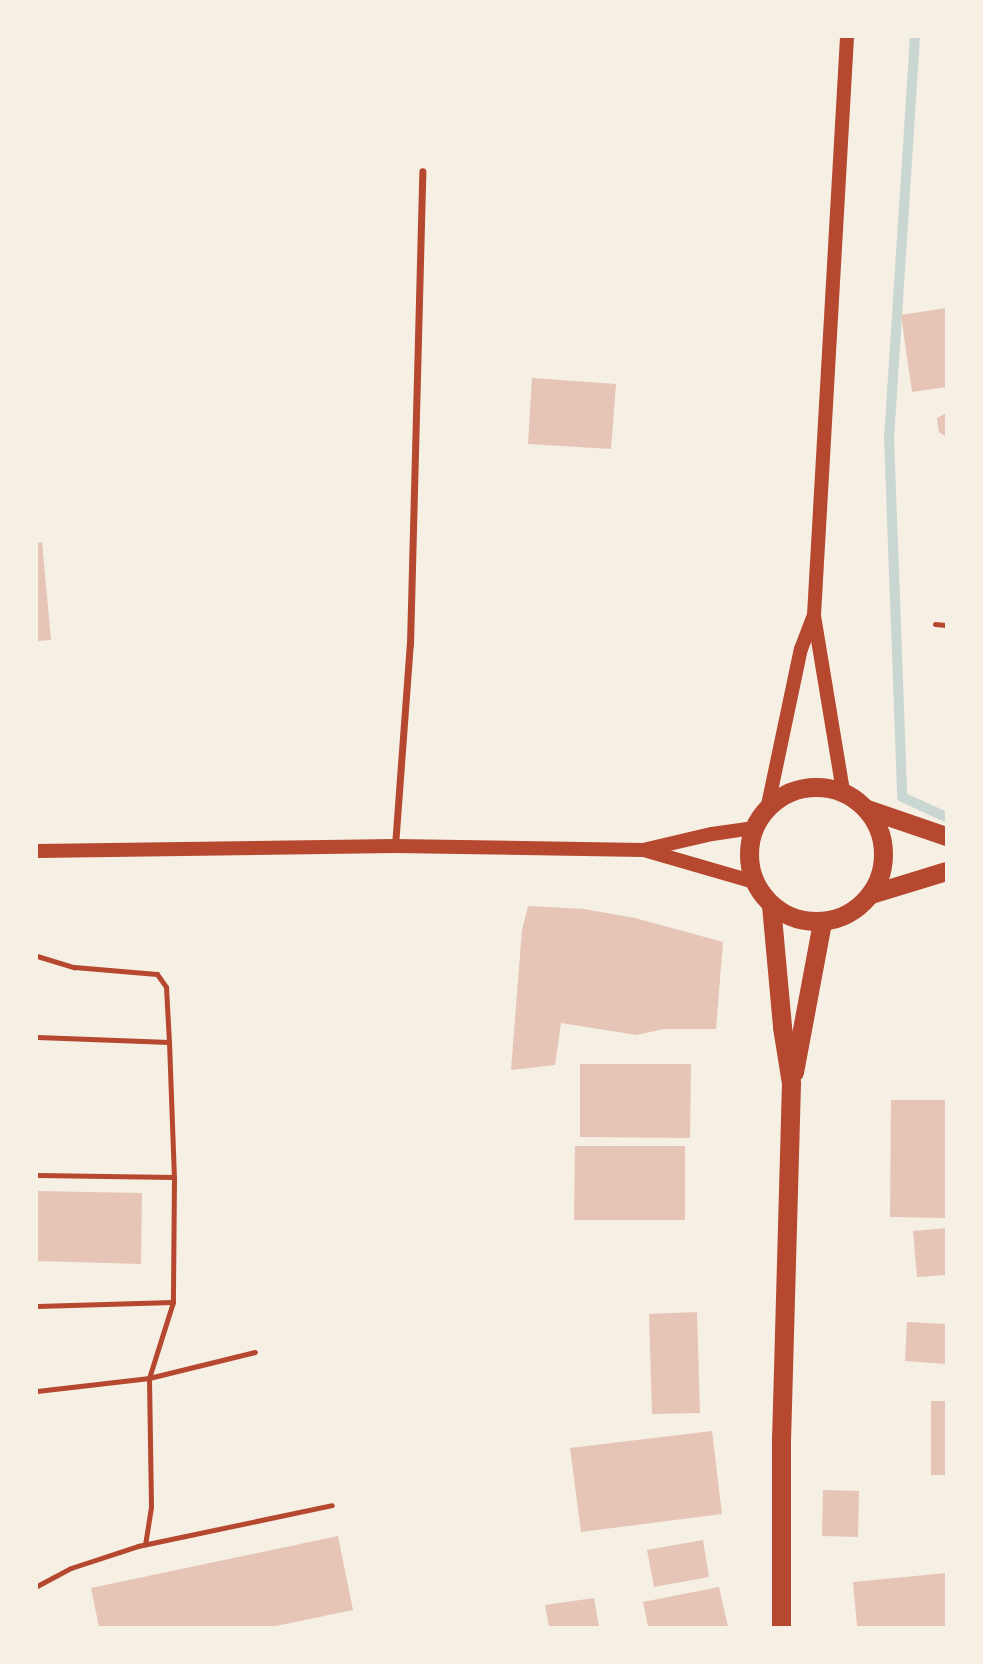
<!DOCTYPE html>
<html>
<head>
<meta charset="utf-8">
<style>
  body { margin:0 }
  #map { position:relative; width:983px; height:1664px; overflow:hidden; background:#f6efe4; font-family:"Golos Text",sans-serif }
  div>[style] { position:absolute }
  .stream>* { height:10px; margin:-5px; padding:0 5px; transform-origin:5px; border-radius:5px; background:#c9d6d2 }
  .building>* { inset:0; background:#e6c5b7 }
  .service>* { height:5px; margin:-2.5px; padding:0 2.5px; transform-origin:2.5px; border-radius:2.5px; background:#b5482f }
  .minor>* { height:7px; margin:-3.5px; padding:0 3.5px; transform-origin:3.5px; border-radius:3.5px; background:#b5482f }
  .secondary>* { height:14px; margin:-7px; padding:0 7px; transform-origin:7px; border-radius:7px; background:#b5482f }
  .trunk>* { height:19px; margin:-9.5px; padding:0 9.5px; transform-origin:9.5px; border-radius:9.5px; background:#b5482f }
  .trunk>.ring { margin:-9.5px; padding:0; box-sizing:content-box; background:none; border:19px solid #b5482f; border-radius:50% }
  span { translate:-50% -50%; white-space:nowrap; text-align:center; line-height:1.15; -webkit-text-stroke:6px #f6efe4; paint-order:stroke }
  .frame { position:absolute; inset:0; border:38px solid #f6efe4; pointer-events:none }
</style>
</head>
<body>
<div id="map">
  <div class="stream">
    <div style="left:915px;top:37px;width:400px;rotate:93.7deg"></div>
    <div style="left:889px;top:436px;width:361px;rotate:87.9deg"></div>
    <div style="left:902px;top:797px;width:48px;rotate:24.4deg"></div>
  </div>
  <div class="building">
    <div style="clip-path:polygon(946px 308px,946px 387px,912px 392px,901px 315px)"></div>
    <div style="clip-path:polygon(532px 378px,616px 384px,611px 449px,528px 444px)"></div>
    <div style="clip-path:polygon(946px 413px,946px 437px,939px 432px,937px 418px)"></div>
    <div style="clip-path:polygon(42px 542px,51px 640px,37px 641px,37px 543px)"></div>
    <div style="clip-path:polygon(528px 906px,584px 909px,635px 918px,723px 942px,716px 1029px,664px 1029px,637px 1035px,561px 1023px,555px 1065px,511px 1070px,522px 930px)"></div>
    <div style="clip-path:polygon(580px 1064px,691px 1064px,690px 1138px,580px 1137px)"></div>
    <div style="clip-path:polygon(891px 1100px,946px 1100px,946px 1218px,890px 1217px)"></div>
    <div style="clip-path:polygon(575px 1146px,685px 1146px,685px 1220px,574px 1220px)"></div>
    <div style="clip-path:polygon(37px 1191px,142px 1193px,141px 1264px,37px 1261px)"></div>
    <div style="clip-path:polygon(946px 1228px,946px 1275px,917px 1277px,913px 1231px)"></div>
    <div style="clip-path:polygon(697px 1312px,700px 1413px,652px 1414px,649px 1314px)"></div>
    <div style="clip-path:polygon(907px 1322px,946px 1324px,946px 1364px,905px 1361px)"></div>
    <div style="clip-path:polygon(931px 1401px,946px 1401px,946px 1475px,931px 1475px)"></div>
    <div style="clip-path:polygon(712px 1431px,722px 1514px,581px 1532px,570px 1448px)"></div>
    <div style="clip-path:polygon(823px 1490px,859px 1491px,858px 1537px,822px 1536px)"></div>
    <div style="clip-path:polygon(338px 1536px,353px 1610px,271px 1627px,99px 1627px,91px 1588px)"></div>
    <div style="clip-path:polygon(703px 1540px,709px 1577px,654px 1587px,647px 1550px)"></div>
    <div style="clip-path:polygon(946px 1573px,946px 1627px,857px 1627px,853px 1582px)"></div>
    <div style="clip-path:polygon(719px 1587px,728px 1627px,648px 1627px,643px 1602px)"></div>
    <div style="clip-path:polygon(594px 1598px,599px 1627px,549px 1627px,545px 1605px)"></div>
  </div>
  <div class="service">
    <div style="left:935px;top:624px;width:11px;rotate:5deg"></div>
    <div style="left:37px;top:956px;width:39px;rotate:17deg"></div>
    <div style="left:74px;top:967px;width:83px;rotate:4.8deg"></div>
    <div style="left:157px;top:974px;width:16px;rotate:55deg"></div>
    <div style="left:166px;top:987px;width:55px;rotate:86.9deg"></div>
    <div style="left:37px;top:1037px;width:132px;rotate:2.2deg"></div>
    <div style="left:169px;top:1042px;width:135px;rotate:87.9deg"></div>
    <div style="left:174px;top:1177px;width:125px;rotate:90.5deg"></div>
    <div style="left:173px;top:1302px;width:80px;rotate:107.5deg"></div>
    <div style="left:149px;top:1378px;width:129px;rotate:89.1deg"></div>
    <div style="left:151px;top:1507px;width:37px;rotate:99deg"></div>
    <div style="left:37px;top:1175px;width:137px;rotate:0.8deg"></div>
    <div style="left:37px;top:1306px;width:136px;rotate:-1.7deg"></div>
    <div style="left:37px;top:1391px;width:113px;rotate:-6.6deg"></div>
    <div style="left:149px;top:1378px;width:109px;rotate:-13.8deg"></div>
    <div style="left:37px;top:1586px;width:38px;rotate:-28deg"></div>
    <div style="left:71px;top:1568px;width:71px;rotate:-18.2deg"></div>
    <div style="left:138px;top:1546px;width:198px;rotate:-11.9deg"></div>
  </div>
  <div class="minor">
    <div style="left:395px;top:846px;width:203px;rotate:-85.8deg"></div>
    <div style="left:410px;top:644px;width:473px;rotate:-88.5deg"></div>
  </div>
  <div class="secondary">
    <div style="left:843px;top:791px;width:178px;rotate:-99.4deg"></div>
    <div style="left:814px;top:615px;width:579px;rotate:-86.73deg"></div>
    <div style="left:768px;top:805px;width:159px;rotate:-78.1deg"></div>
    <div style="left:801px;top:649px;width:34px;rotate:-69deg"></div>
    <div style="left:644px;top:850px;width:115px;rotate:16.2deg"></div>
    <div style="left:37px;top:851px;width:358px;rotate:-0.8deg"></div>
    <div style="left:395px;top:846px;width:248px;rotate:0.9deg"></div>
    <div style="left:643px;top:850px;width:71px;rotate:-13.1deg"></div>
    <div style="left:712px;top:834px;width:41px;rotate:-8.3deg"></div>
  </div>
  <div class="trunk">
    <div class="ring" style="left:749px;top:787px;width:115px;height:115px"></div>
    <div style="left:867px;top:809px;width:83px;rotate:18.9deg"></div>
    <div style="left:871px;top:894px;width:78px;rotate:-17deg"></div>
    <div style="left:771px;top:905px;width:122px;rotate:84.8deg"></div>
    <div style="left:782px;top:1027px;width:57px;rotate:80.9deg"></div>
    <div style="left:791px;top:1083px;width:354px;rotate:91.6deg"></div>
    <div style="left:781px;top:1437px;width:190px;rotate:90deg"></div>
    <div style="left:794px;top:1072px;width:153px;rotate:-79.4deg"></div>
  </div>
  <div class="frame"></div>
</div>
</body>
</html>
